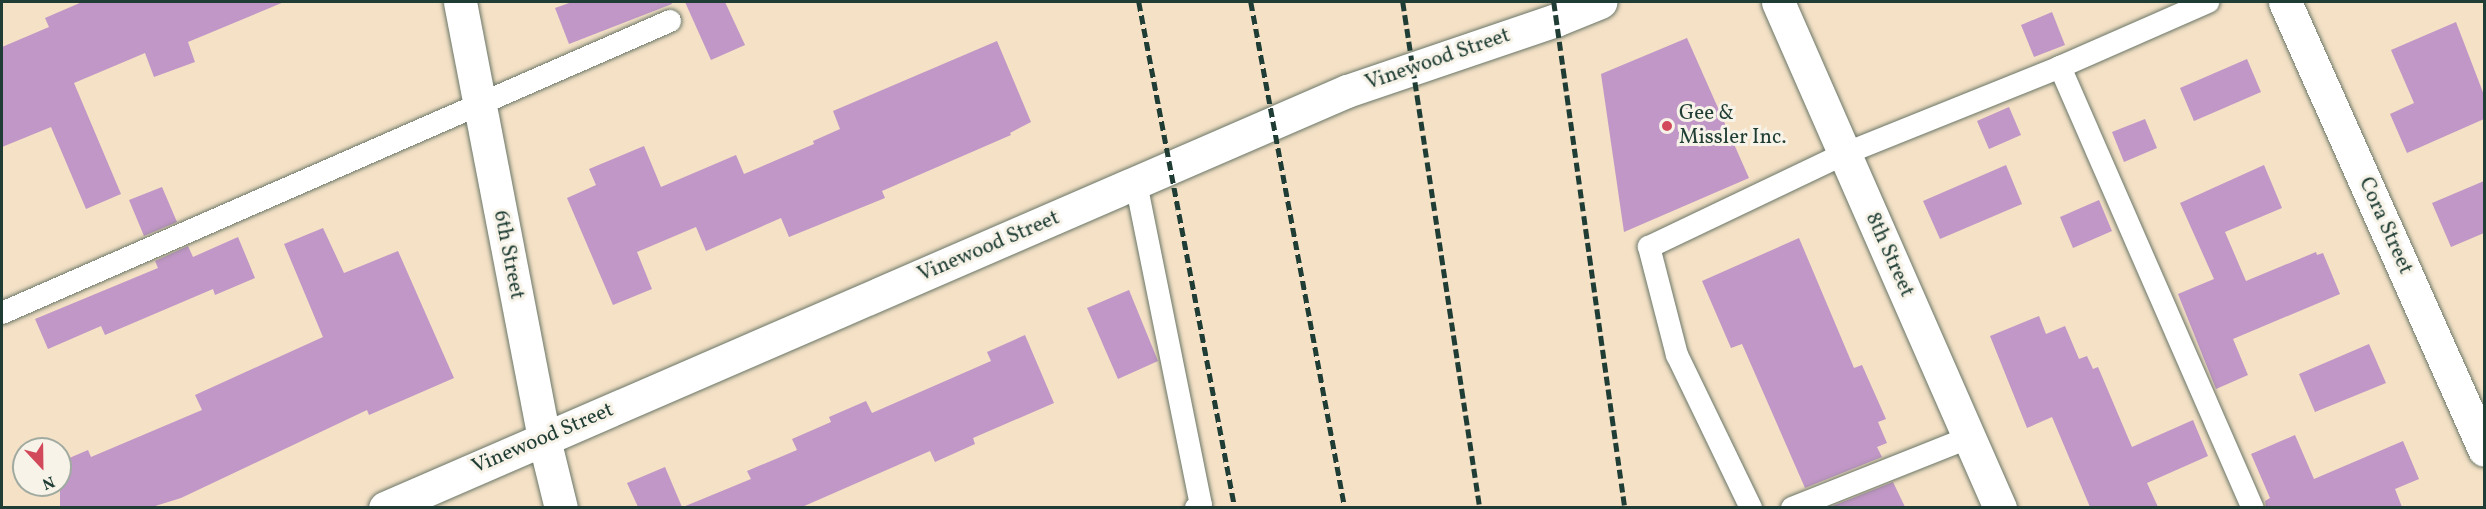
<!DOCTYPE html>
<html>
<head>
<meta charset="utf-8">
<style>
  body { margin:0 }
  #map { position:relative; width:2486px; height:509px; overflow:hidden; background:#f4e1c6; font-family:Vollkorn,serif }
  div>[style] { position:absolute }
  .building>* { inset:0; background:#c097c6 }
  .roads { filter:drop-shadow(0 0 2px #6a7667) drop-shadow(0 0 2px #6a7667) }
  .service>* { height:22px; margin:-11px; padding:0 11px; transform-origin:11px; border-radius:11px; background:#fff }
  .minor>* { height:33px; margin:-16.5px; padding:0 16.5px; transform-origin:16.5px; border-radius:16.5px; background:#fff }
  .rail>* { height:4.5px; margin-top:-2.25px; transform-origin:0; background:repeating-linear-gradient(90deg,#1f3d34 0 9px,transparent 0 13.5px) }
  .dots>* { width:16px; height:16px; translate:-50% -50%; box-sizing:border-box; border:3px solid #f7f3e8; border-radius:50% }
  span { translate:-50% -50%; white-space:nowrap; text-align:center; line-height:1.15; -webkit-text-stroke:6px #f7f3e8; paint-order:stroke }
  .street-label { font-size:21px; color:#1f3d34 }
  .poi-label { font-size:21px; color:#1f3d34 }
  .left { translate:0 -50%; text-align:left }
  .frame { position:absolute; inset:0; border:3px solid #1f3d34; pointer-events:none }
  .north { position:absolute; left:12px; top:437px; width:60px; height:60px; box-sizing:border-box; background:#f7f3e8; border:2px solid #a1aaa0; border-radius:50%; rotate:158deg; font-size:16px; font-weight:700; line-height:24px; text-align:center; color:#1f3d34 }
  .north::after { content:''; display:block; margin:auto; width:21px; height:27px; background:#d1495b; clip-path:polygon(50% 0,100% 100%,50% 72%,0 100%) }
</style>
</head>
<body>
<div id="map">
  <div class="building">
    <div style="clip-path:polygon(82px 2px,284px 2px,188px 42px,195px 62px,154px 77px,145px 53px,74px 83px,121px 194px,86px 209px,51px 127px,2px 147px,2px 47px,49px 27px,45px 18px)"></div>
    <div style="clip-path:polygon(572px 2px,671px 2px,672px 4px,569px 44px,555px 8px)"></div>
    <div style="clip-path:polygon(685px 2px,725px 2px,745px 45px,711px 60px)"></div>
    <div style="clip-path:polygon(2052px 12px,2065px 45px,2034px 57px,2021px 25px)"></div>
    <div style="clip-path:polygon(2456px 22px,2484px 95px,2484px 119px,2407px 153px,2390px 114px,2414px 103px,2391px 50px)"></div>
    <div style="clip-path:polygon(1687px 38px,1749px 178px,1624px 232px,1601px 74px)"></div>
    <div style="clip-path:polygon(997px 41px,1031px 122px,1010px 133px,1011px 135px,882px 191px,885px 198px,789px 237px,781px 218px,706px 251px,696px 227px,637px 252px,652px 289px,613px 305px,567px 198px,596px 185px,589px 169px,644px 146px,661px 187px,736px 155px,744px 174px,814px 144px,813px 141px,840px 129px,833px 111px)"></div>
    <div style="clip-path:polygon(2247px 59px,2261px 92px,2194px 121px,2180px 88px)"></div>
    <div style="clip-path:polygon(2009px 107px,2021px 135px,1989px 149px,1977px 121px)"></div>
    <div style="clip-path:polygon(2145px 119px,2157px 148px,2124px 162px,2112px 132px)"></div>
    <div style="clip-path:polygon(2006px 165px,2022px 204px,1940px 239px,1923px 201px)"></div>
    <div style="clip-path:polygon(2264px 165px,2282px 208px,2225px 232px,2246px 281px,2316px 252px,2317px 255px,2323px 253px,2340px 294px,2233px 339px,2248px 375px,2216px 389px,2178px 294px,2214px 279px,2180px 203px)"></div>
    <div style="clip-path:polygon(2484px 181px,2484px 233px,2451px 247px,2432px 203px)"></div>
    <div style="clip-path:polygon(162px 187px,177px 222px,144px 236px,129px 200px)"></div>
    <div style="clip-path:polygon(2099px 200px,2112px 231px,2073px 248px,2060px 217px)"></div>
    <div style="clip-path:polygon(323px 228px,344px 273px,398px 251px,454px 378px,369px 415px,367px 410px,181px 498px,152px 507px,60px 507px,60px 462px,88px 450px,91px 457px,202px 410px,195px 395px,323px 337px,284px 244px)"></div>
    <div style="clip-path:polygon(238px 237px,255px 278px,215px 295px,213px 289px,105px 335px,101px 326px,48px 349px,35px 319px,158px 268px,155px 261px,188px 246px,193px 257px)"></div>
    <div style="clip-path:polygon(1799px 238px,1854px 368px,1862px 365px,1886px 419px,1878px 422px,1887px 443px,1877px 447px,1882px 457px,1805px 488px,1742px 344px,1731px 348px,1702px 281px)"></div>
    <div style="clip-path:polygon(1129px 290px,1158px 361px,1118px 379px,1087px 308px)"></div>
    <div style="clip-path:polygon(2039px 316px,2046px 334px,2065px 326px,2079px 359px,2087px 356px,2093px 369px,2098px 367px,2132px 447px,2193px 420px,2208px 456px,2147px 483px,2158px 507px,2090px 507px,2052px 417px,2027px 428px,1990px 336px)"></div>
    <div style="clip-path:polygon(1025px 335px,1054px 403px,973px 438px,975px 444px,935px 462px,930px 451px,802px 507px,683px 507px,751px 479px,747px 471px,797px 450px,792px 439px,831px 422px,829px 417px,866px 401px,872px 413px,991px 361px,987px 352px)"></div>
    <div style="clip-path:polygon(2369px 344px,2386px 383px,2315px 412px,2299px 374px)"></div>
    <div style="clip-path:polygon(2295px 435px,2314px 479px,2403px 441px,2419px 479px,2395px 489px,2402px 507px,2266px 507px,2265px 501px,2270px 498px,2251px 454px)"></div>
    <div style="clip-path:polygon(665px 467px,682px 507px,638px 507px,627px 483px)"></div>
    <div style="clip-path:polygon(1893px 482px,1905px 507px,1830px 507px)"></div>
  </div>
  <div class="roads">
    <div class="service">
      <div style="left:2060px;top:67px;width:481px;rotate:66.4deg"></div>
      <div style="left:1136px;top:183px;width:328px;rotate:78.6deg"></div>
      <div style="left:1201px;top:505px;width:6px;rotate:149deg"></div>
      <div style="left:2px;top:313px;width:729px;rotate:-23.61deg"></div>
      <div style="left:1751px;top:508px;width:170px;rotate:-115.8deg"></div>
      <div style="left:1677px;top:355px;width:112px;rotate:-104.5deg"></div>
      <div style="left:1649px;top:247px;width:216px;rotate:-25.5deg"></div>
      <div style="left:1844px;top:154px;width:233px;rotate:-21.9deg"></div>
      <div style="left:2060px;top:67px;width:162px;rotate:-23.7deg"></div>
      <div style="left:1792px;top:508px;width:192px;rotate:-21.7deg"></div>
    </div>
    <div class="minor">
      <div style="left:460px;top:2px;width:445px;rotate:79.1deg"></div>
      <div style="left:544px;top:439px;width:71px;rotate:76.2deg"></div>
      <div style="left:1778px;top:2px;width:553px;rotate:66.31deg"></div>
      <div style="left:2285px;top:2px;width:490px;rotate:66deg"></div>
      <div style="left:385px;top:508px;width:1048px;rotate:-23.44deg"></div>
      <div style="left:1347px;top:91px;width:221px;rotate:-18.8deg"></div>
      <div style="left:1556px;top:20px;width:48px;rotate:-22.2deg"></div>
    </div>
  </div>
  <div class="rail">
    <div style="left:1139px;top:2px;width:515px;rotate:79.26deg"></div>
    <div style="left:1251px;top:2px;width:515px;rotate:79.48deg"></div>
    <div style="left:1403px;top:2px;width:512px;rotate:81.35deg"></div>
    <div style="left:1554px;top:2px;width:511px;rotate:82.01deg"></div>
  </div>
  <div class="dots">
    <div style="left:1667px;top:126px;background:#d1495b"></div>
  </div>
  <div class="street-label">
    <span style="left:1438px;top:60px;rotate:-19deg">Vinewood Street</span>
    <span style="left:2385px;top:226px;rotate:66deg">Cora Street</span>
    <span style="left:989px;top:247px;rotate:-23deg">Vinewood Street</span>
    <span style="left:508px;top:255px;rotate:79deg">6th Street</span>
    <span style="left:1889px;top:255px;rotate:66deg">8th Street</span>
    <span style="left:543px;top:439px;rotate:-23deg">Vinewood Street</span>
  </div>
  <div class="poi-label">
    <span class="left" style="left:1679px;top:126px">Gee &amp;<br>Missler Inc.</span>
  </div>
  <div class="frame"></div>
  <div class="north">N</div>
</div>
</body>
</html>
